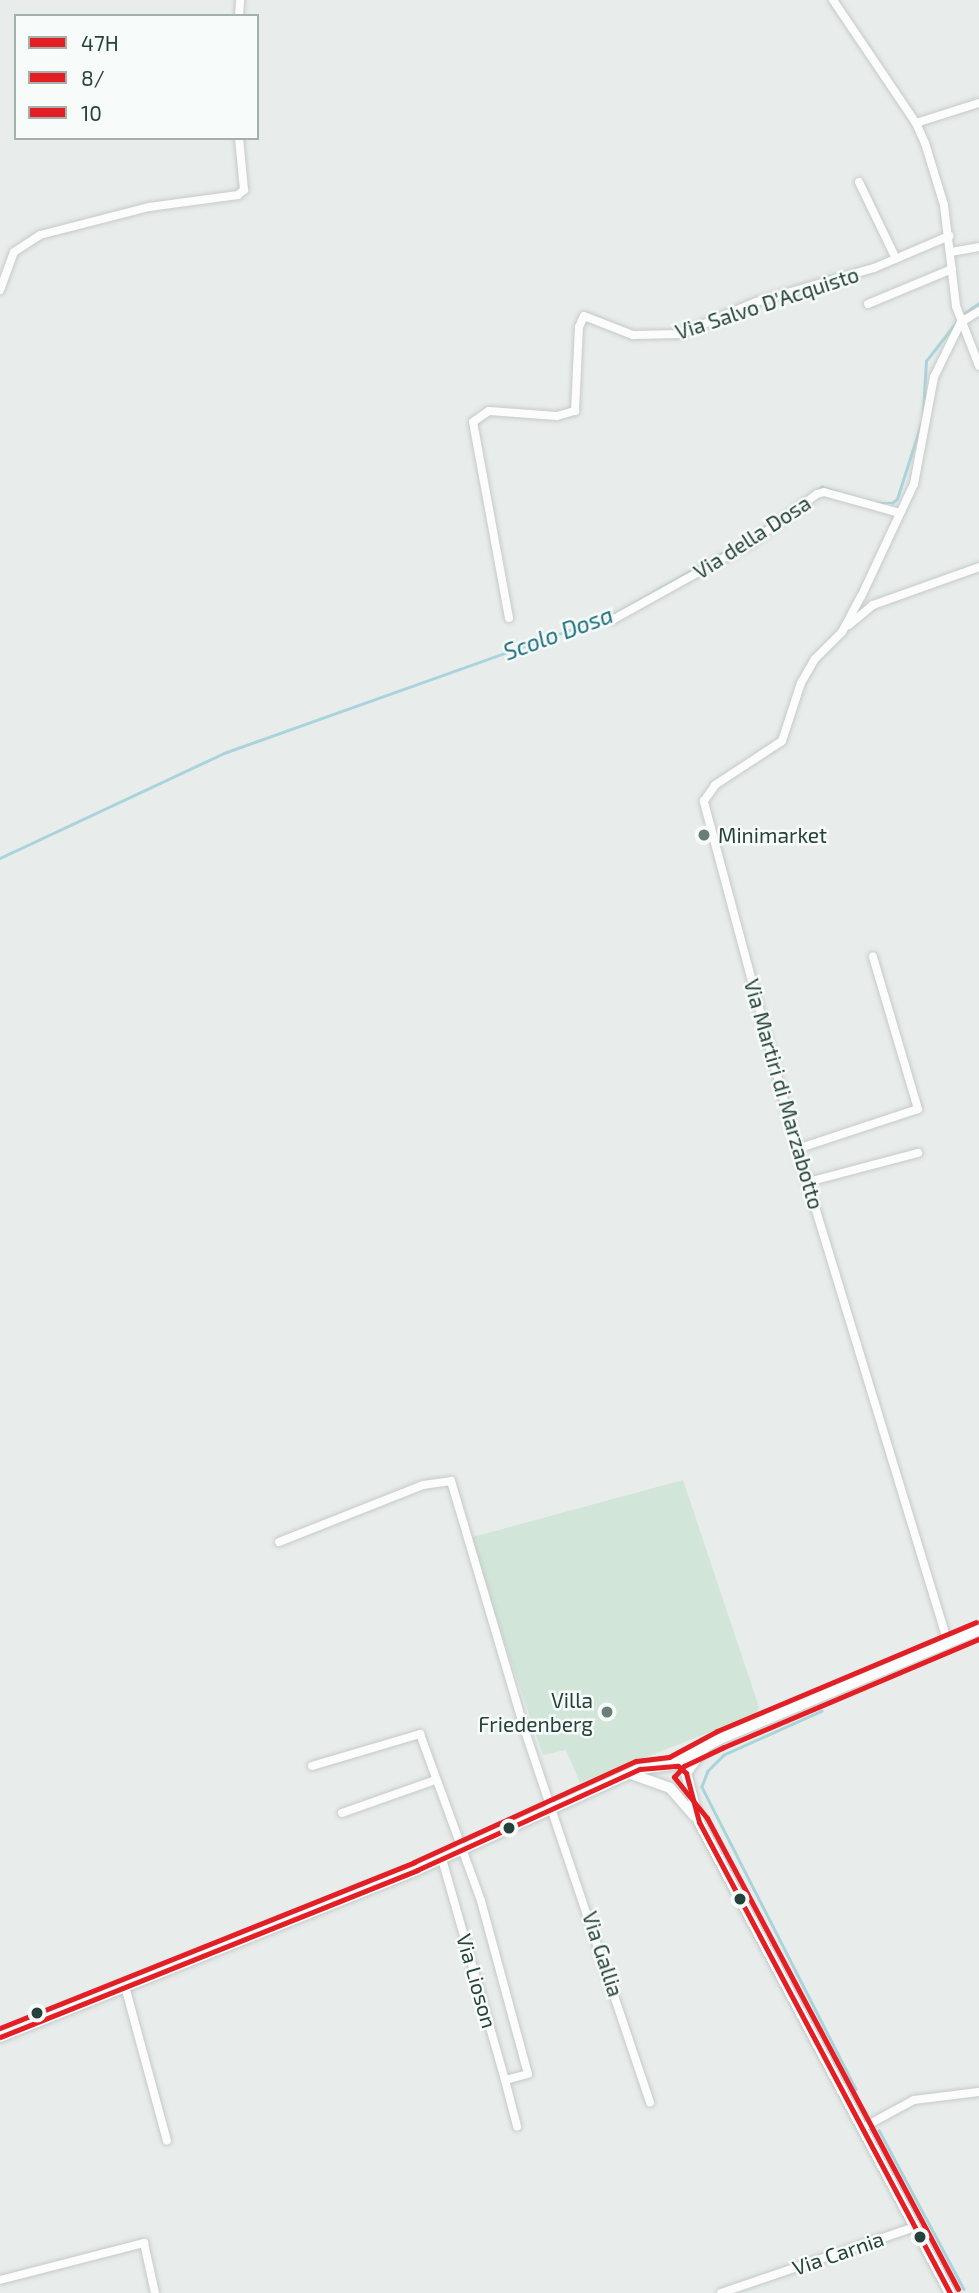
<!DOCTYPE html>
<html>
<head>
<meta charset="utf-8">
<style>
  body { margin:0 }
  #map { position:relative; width:979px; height:2293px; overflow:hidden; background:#e8edeb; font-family:"Exo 2",sans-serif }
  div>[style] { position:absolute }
  .green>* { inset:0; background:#d1e6d8 }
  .stream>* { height:2.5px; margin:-1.25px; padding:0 1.25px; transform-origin:1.25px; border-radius:1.25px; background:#a9d4db }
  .roads { filter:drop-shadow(0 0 2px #c5cac8) drop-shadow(0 0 2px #c5cac8) }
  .minor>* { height:8px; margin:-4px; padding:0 4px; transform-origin:4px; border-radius:4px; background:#fcfcfc }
  .tertiary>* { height:10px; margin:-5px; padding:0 5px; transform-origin:5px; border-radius:5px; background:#fcfcfc }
  .bus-1>* { height:5px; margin:-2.5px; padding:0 2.5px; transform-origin:2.5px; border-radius:2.5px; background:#e31e24 }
  .bus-2>* { height:5px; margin:-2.5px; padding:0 2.5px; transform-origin:2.5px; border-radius:2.5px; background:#e31e24 }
  .bus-3>* { height:5px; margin:-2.5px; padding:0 2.5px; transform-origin:2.5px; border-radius:2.5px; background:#e31e24 }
  .dots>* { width:19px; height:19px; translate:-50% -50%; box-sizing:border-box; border:4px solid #f7fbf9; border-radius:50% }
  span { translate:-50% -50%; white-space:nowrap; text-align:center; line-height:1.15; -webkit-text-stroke:5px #f7fbf9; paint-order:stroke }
  .street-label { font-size:21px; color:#24423a }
  .poi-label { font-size:21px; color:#24423a }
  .left { translate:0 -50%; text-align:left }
  .right { translate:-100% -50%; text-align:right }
  .water-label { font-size:23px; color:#1c6f80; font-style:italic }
  .legend { position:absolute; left:14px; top:14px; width:245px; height:126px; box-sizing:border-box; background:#f7fbf9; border:2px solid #a3b1ad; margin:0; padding:9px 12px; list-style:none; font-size:21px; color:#24423a }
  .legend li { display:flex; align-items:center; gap:14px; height:35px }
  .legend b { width:35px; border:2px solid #a3b1ad }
</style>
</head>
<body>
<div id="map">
  <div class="green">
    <div style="clip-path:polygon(683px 1480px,759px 1707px,756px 1714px,580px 1783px,566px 1750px,543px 1755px,469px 1538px)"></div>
  </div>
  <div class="stream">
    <div style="left:962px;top:315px;width:21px;rotate:-35deg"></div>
    <div style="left:923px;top:414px;width:53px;rotate:-86.8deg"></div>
    <div style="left:926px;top:361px;width:52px;rotate:-52deg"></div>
    <div style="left:876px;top:503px;width:16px"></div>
    <div style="left:892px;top:503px;width:6px;rotate:-39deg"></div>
    <div style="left:897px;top:499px;width:79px;rotate:-72.3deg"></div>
    <div style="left:0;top:858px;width:247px;rotate:-25.1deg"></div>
    <div style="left:224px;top:753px;width:415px;rotate:-19.6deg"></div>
    <div style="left:615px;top:614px;width:161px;rotate:-29.7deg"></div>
    <div style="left:755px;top:534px;width:82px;rotate:-35deg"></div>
    <div style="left:822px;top:487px;width:33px;rotate:18deg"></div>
    <div style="left:822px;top:1711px;width:107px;rotate:155.8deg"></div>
    <div style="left:724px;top:1755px;width:23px;rotate:135deg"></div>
    <div style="left:708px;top:1771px;width:17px;rotate:111deg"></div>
    <div style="left:702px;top:1787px;width:339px;rotate:63deg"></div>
    <div style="left:879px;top:2130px;width:180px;rotate:61.9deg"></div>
  </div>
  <div class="roads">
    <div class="minor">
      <div style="left:833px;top:0;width:148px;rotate:56deg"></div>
      <div style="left:916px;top:123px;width:22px;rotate:66deg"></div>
      <div style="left:925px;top:143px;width:65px;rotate:73deg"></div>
      <div style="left:944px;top:205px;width:102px;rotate:83.2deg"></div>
      <div style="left:956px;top:306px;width:64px;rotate:69deg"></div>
      <div style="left:239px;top:16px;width:16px;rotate:-86deg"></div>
      <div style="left:916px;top:123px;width:66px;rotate:-17.6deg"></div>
      <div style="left:859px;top:182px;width:85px;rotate:64.3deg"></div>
      <div style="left:951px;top:252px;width:28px;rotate:-10deg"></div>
      <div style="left:0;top:290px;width:40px;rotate:-69.8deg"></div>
      <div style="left:14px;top:252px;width:31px;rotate:-33deg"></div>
      <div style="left:40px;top:235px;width:113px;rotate:-14.4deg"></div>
      <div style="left:149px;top:207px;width:90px;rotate:-7.7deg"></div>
      <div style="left:238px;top:195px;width:8px;rotate:-40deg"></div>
      <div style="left:244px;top:190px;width:52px;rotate:-95.5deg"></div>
      <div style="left:868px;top:304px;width:91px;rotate:-22.6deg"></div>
      <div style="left:961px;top:322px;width:21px;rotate:-31deg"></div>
      <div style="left:509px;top:618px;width:199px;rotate:-100.4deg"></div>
      <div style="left:473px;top:422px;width:19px;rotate:-35deg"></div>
      <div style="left:489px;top:411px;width:68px;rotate:4.2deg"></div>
      <div style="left:557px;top:416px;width:19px;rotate:-16deg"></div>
      <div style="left:575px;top:411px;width:84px;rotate:-87.3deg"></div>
      <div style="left:579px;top:327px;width:12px;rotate:-66deg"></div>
      <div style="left:584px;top:316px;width:53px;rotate:21.2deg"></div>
      <div style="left:633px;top:335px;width:47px;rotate:-1.2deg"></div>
      <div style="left:680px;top:334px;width:82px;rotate:-22.8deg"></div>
      <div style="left:756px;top:302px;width:123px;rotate:-16.1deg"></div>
      <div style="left:874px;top:268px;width:82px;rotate:-23.1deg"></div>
      <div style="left:612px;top:620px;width:159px;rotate:-29deg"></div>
      <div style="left:751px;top:543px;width:82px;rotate:-36.6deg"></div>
      <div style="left:817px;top:494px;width:7px;rotate:-16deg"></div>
      <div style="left:824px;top:492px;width:78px;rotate:15.6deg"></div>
      <div style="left:849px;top:625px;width:31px;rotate:-40deg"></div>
      <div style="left:873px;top:605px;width:113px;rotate:-19.7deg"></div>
      <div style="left:797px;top:1149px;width:127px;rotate:-18.3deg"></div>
      <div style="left:918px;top:1109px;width:159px;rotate:-106.5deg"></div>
      <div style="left:808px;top:1182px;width:114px;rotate:-14.8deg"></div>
      <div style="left:279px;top:1542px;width:155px;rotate:-21.6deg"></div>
      <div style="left:423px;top:1485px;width:28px;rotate:-8deg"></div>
      <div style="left:451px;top:1481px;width:261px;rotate:73.5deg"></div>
      <div style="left:525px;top:1731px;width:392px;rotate:71.4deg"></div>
      <div style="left:948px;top:1643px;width:528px;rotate:-106.96deg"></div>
      <div style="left:794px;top:1138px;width:349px;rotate:-105deg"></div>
      <div style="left:704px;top:801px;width:19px;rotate:-55deg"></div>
      <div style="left:715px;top:785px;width:80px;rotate:-33.3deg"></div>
      <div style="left:782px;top:741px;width:61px;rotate:-71.9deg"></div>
      <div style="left:801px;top:683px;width:28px;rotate:-60deg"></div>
      <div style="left:815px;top:659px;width:38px;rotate:-45deg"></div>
      <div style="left:842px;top:632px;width:40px;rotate:-62deg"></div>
      <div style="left:861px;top:597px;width:125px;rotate:-64.9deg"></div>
      <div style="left:914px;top:484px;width:109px;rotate:-79.4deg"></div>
      <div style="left:934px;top:377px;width:61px;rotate:-63.9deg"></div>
      <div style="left:312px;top:1766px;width:113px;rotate:-16.5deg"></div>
      <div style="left:420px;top:1734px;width:178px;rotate:69.9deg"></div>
      <div style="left:481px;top:1901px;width:179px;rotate:74.8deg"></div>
      <div style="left:528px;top:2074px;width:24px;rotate:165deg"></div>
      <div style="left:505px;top:2080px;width:230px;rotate:-105.9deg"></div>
      <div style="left:342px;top:1813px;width:99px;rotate:-19.5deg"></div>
      <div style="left:126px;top:1990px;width:156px;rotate:74.8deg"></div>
      <div style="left:505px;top:2080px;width:48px;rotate:75.4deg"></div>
      <div style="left:862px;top:2128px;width:59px;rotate:-28.3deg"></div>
      <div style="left:914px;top:2100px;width:65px;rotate:-7deg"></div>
      <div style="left:0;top:2280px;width:149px;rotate:-14.4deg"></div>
      <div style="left:144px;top:2243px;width:51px;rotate:77.6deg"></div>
      <div style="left:721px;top:2293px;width:205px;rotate:-18.8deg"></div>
    </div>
    <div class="tertiary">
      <div style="left:704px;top:1749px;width:30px;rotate:127deg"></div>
      <div style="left:686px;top:1773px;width:51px;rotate:75.1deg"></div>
      <div style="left:699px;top:1822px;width:534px;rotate:61.95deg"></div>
      <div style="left:631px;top:1774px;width:41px;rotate:19.7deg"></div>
      <div style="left:670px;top:1788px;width:37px;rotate:49deg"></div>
      <div style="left:0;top:2037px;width:449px;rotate:-21.8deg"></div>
      <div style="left:417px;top:1870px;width:245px;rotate:-24.4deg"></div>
      <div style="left:640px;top:1769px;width:32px;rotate:-7deg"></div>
      <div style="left:672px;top:1765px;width:55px;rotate:-28.4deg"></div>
      <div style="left:720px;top:1739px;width:281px;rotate:-22.8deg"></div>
    </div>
  </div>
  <div class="bus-1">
    <div style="left:0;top:2037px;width:449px;rotate:-21.8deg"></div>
    <div style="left:417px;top:1870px;width:245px;rotate:-24.4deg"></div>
    <div style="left:640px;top:1769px;width:38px;rotate:-5deg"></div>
    <div style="left:678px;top:1766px;width:11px;rotate:41deg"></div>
    <div style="left:686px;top:1773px;width:51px;rotate:75.1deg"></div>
    <div style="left:699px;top:1822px;width:534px;rotate:61.95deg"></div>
  </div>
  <div class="bus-2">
    <div style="left:958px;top:2289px;width:534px;rotate:-118.05deg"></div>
    <div style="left:707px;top:1818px;width:53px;rotate:-128.8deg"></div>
    <div style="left:674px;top:1777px;width:15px;rotate:-48deg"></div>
    <div style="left:684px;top:1766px;width:44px;rotate:-25.4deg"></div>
    <div style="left:724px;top:1747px;width:277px;rotate:-23deg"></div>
  </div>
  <div class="bus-3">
    <div style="left:0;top:2028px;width:446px;rotate:-21.8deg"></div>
    <div style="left:414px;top:1862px;width:244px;rotate:-24.5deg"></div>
    <div style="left:636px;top:1761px;width:33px;rotate:-7deg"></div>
    <div style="left:669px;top:1757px;width:55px;rotate:-28.4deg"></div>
    <div style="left:717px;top:1731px;width:281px;rotate:-22.8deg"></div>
  </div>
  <div class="dots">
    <div style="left:704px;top:835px;background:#697e78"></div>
    <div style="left:607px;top:1712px;background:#697e78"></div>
    <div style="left:509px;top:1828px;background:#24423a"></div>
    <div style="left:740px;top:1899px;background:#24423a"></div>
    <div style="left:37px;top:2013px;background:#24423a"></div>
    <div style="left:920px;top:2237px;background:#24423a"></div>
  </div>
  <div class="street-label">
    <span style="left:767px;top:303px;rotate:-18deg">Via Salvo D'Acquisto</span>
    <span style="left:752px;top:537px;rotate:-33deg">Via della Dosa</span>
    <span style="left:784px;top:1094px;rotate:74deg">Via Martiri di Marzabotto</span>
    <span style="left:603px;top:1954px;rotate:72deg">Via Gallia</span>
    <span style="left:477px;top:1981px;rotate:74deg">Via Lioson</span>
    <span style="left:838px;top:2253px;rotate:-19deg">Via Carnia</span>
  </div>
  <div class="poi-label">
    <span class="left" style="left:718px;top:835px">Minimarket</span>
    <span class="right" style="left:593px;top:1712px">Villa<br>Friedenberg</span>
  </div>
  <div class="water-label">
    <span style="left:558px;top:633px;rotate:-20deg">Scolo Dosa</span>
  </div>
  <ul class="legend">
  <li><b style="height:9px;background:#e31e24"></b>47H</li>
  <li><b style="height:9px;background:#e31e24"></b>8/</li>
  <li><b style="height:9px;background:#e31e24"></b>10</li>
  </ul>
</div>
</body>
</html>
